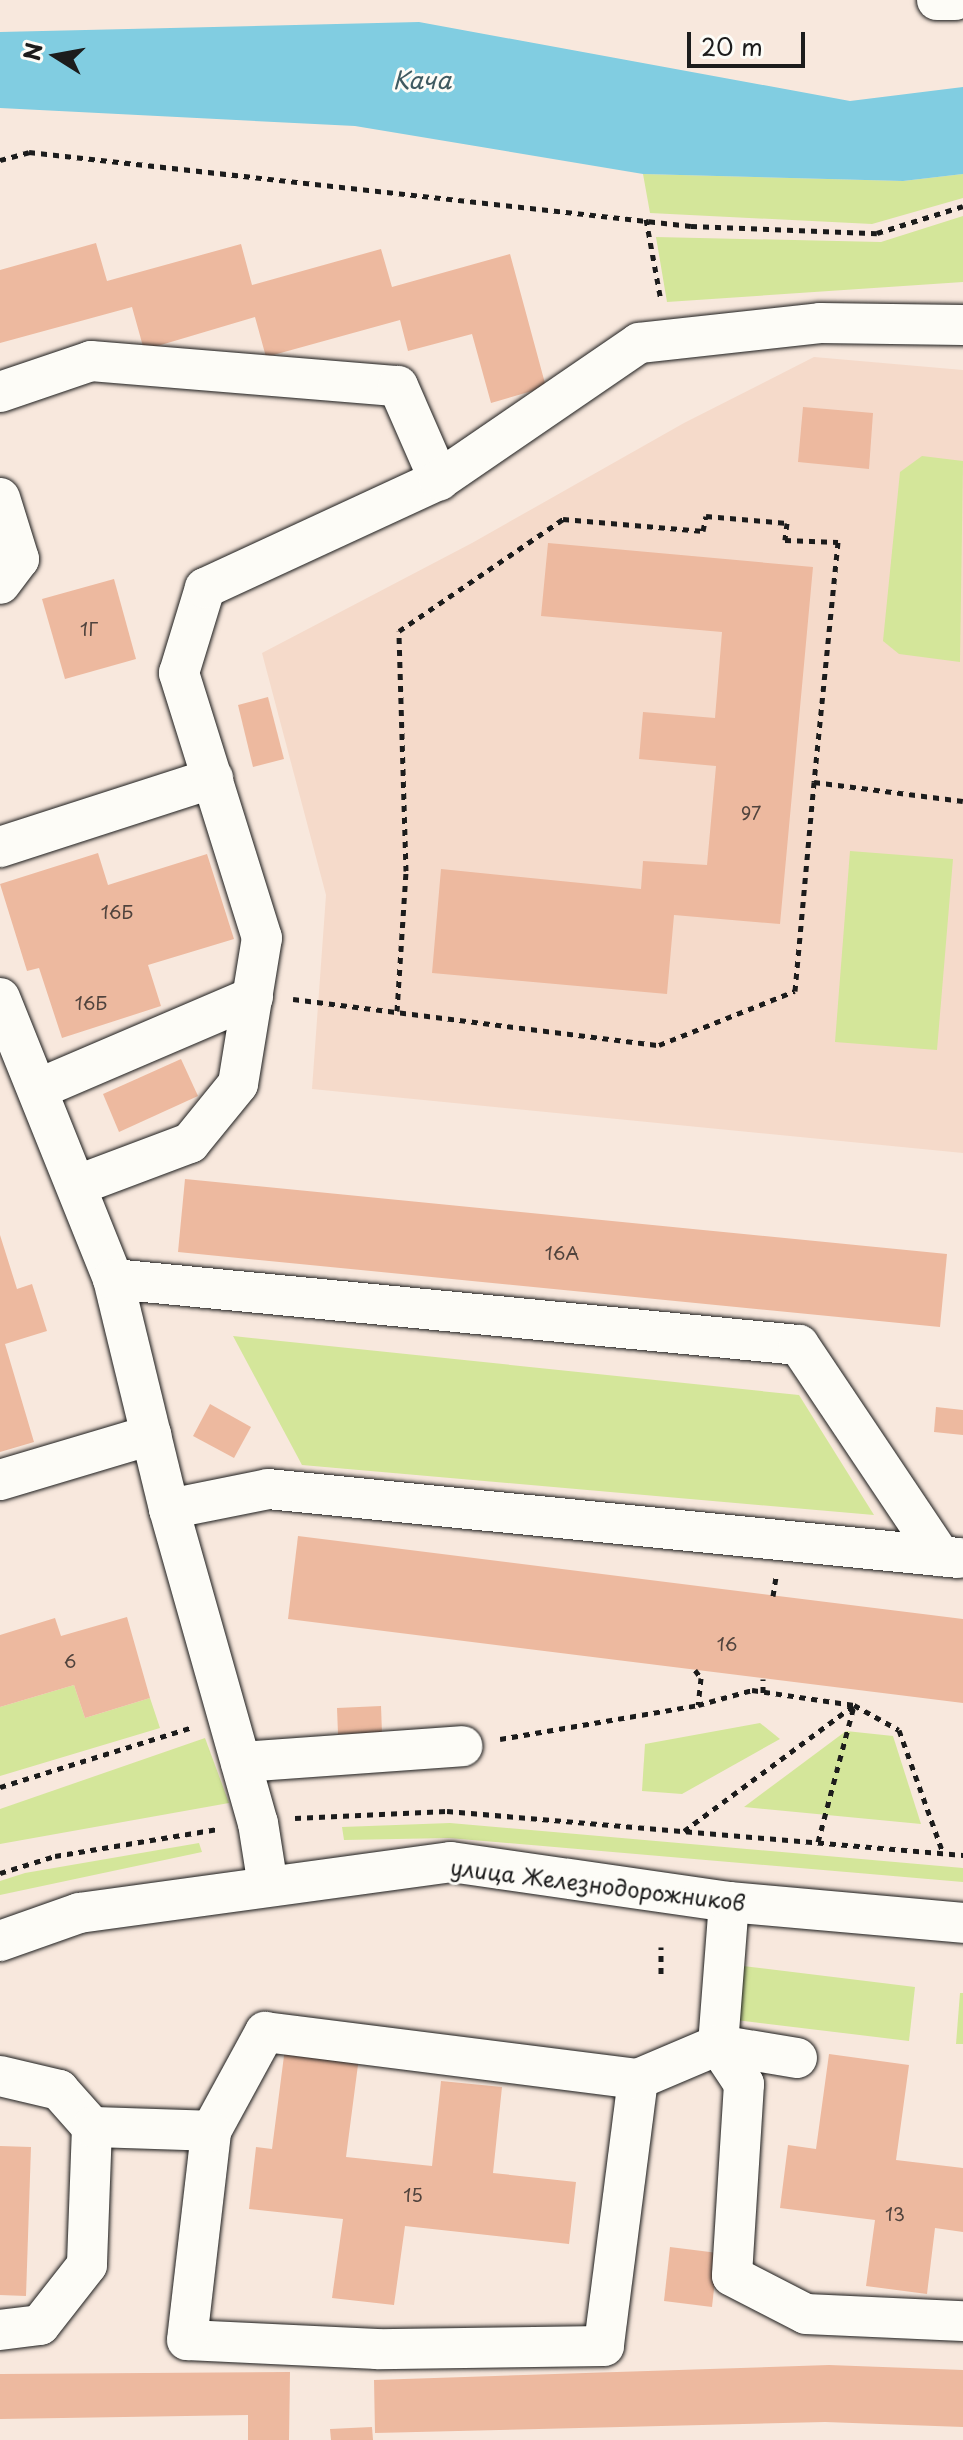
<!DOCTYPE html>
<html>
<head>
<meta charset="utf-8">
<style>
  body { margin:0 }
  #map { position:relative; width:963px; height:2440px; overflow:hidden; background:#f8e8dd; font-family:"Playpen Sans",sans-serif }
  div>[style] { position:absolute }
  .built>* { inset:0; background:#f5daca }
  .green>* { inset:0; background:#d4e69a }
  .water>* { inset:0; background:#81cde1 }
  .building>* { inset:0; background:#edb99f }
  .path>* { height:5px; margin-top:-2.5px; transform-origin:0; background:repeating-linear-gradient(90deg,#1c1c1c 0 6px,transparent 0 12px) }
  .roads { filter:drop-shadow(0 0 2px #1c1c1c) drop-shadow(0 0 2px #1c1c1c) }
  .minor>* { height:40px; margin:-20px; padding:0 20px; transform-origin:20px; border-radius:20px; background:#fdfcf7 }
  span { translate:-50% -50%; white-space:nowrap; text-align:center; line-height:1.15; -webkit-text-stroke:6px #fdfcf7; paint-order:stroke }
  .number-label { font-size:18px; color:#50433d }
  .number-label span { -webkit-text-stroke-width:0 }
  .street-label { font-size:22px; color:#1c1c1c }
  .water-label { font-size:24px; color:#3f5a61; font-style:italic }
  .north { position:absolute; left:16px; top:16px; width:80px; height:80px; -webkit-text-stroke:6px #fdfcf7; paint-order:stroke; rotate:281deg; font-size:22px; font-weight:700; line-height:32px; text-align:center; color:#1c1c1c }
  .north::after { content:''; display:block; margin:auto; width:28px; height:36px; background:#1c1c1c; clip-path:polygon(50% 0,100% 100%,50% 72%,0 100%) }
  .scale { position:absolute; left:687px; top:32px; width:118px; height:36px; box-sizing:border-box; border:4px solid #1c1c1c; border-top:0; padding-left:10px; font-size:24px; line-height:28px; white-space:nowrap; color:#1c1c1c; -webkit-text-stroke:6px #fdfcf7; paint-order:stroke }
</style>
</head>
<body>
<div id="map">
  <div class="built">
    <div style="clip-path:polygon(814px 357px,963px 370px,963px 1153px,312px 1089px,326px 895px,262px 653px,472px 543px,684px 423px)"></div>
  </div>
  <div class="green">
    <div style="clip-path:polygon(643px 174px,903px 181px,963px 174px,963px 198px,872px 224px,650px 213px)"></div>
    <div style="clip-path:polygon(963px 216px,963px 282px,667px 302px,656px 237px,881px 242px)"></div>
    <div style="clip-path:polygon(922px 456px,963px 461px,960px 662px,899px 654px,883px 641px,900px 472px)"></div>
    <div style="clip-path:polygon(850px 851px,953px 859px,937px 1050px,835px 1042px)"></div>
    <div style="clip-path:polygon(233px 1336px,799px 1395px,874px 1515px,302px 1465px)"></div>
    <div style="clip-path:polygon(74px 1685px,85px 1718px,150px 1698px,160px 1728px,0 1776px,0 1707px)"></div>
    <div style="clip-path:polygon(760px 1723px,780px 1739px,682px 1794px,642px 1791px,645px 1744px)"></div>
    <div style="clip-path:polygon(846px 1731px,893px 1736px,921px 1824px,744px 1807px)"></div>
    <div style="clip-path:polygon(205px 1738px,229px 1803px,0 1844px,0 1809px)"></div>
    <div style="clip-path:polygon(450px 1823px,963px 1868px,963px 1882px,449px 1838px,344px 1840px,342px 1827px)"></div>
    <div style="clip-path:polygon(199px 1843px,202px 1852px,0 1895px,0 1881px,25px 1873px)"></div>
    <div style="clip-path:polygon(743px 1966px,915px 1987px,909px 2041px,736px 2020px)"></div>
    <div style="clip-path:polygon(960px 1993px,963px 1993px,963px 2044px,956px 2044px)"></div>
  </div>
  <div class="water">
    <div style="clip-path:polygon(419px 22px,850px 101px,963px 87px,963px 174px,903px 181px,643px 174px,355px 126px,0 108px,0 32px)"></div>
  </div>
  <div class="building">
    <div style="clip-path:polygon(96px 243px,107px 281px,241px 244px,252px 285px,381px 249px,392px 287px,510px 254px,546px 387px,491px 403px,472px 334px,408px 351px,400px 320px,266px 357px,255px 317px,144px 350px,132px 307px,0 343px,0 270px)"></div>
    <div style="clip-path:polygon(803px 407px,873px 413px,869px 469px,798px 462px)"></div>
    <div style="clip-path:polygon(548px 543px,813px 567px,780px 924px,674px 915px,667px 994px,432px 973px,441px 869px,641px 889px,643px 861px,707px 865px,716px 766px,639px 759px,643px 712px,715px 718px,722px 632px,541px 616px)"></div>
    <div style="clip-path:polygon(114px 579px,136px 659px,65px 679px,42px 599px)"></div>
    <div style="clip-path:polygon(268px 697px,284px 759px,253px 767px,238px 705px)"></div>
    <div style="clip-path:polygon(98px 853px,108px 885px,207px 854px,234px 939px,148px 965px,161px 1006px,62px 1038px,39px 968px,27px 971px,0 884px)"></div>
    <div style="clip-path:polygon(181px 1059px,198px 1096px,119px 1132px,103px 1094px)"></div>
    <div style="clip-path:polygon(185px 1179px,947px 1254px,940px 1327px,178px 1252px)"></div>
    <div style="clip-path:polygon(0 1235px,17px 1289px,32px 1284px,47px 1331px,5px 1344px,34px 1442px,0 1452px)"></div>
    <div style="clip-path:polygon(210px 1404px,251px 1427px,234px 1458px,193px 1436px)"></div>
    <div style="clip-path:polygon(936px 1407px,963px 1410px,963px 1435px,934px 1432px)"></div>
    <div style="clip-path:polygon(298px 1536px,963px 1619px,963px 1703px,288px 1619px)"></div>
    <div style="clip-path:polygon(127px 1617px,150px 1698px,85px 1718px,74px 1685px,0 1707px,0 1635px,55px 1618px,61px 1636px)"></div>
    <div style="clip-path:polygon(381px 1706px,382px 1733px,338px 1734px,337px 1708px)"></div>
    <div style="clip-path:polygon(285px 2048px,359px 2057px,346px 2157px,432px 2166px,441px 2081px,502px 2087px,493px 2173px,576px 2182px,569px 2244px,405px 2226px,394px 2305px,332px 2298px,343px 2219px,249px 2209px,256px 2147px,272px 2149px)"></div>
    <div style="clip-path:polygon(829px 2054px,909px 2065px,896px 2160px,963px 2168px,963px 2232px,935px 2228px,927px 2294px,866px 2286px,875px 2220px,780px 2208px,788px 2145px,816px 2149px)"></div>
    <div style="clip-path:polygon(0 2146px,31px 2147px,26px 2296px,0 2295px)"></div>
    <div style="clip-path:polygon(670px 2247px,718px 2253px,712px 2307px,664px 2301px)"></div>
    <div style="clip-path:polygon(829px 2365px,963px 2370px,963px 2427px,825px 2422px,375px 2433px,374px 2380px)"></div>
    <div style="clip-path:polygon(290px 2372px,289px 2440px,248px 2440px,248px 2415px,0 2419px,0 2374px)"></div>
    <div style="clip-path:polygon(372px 2427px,373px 2440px,331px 2440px,330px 2429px)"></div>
  </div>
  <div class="path">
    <div style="left:0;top:160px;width:30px;rotate:-15deg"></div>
    <div style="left:29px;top:152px;width:666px;rotate:6.38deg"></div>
    <div style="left:691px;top:226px;width:186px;rotate:2.2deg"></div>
    <div style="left:877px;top:233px;width:90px;rotate:-17.4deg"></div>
    <div style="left:646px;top:219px;width:83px;rotate:79.6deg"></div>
    <div style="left:293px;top:999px;width:369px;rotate:7.2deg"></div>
    <div style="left:659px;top:1045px;width:146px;rotate:-21.7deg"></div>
    <div style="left:795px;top:991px;width:210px;rotate:-84.8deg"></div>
    <div style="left:814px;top:782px;width:150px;rotate:7.3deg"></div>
    <div style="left:397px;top:1011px;width:140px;rotate:-86.3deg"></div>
    <div style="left:406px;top:871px;width:240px;rotate:-91.7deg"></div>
    <div style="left:399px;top:631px;width:199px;rotate:-34.3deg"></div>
    <div style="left:563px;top:519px;width:141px;rotate:4.9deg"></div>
    <div style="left:703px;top:531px;width:15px;rotate:-79deg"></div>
    <div style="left:706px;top:516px;width:81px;rotate:4.9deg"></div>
    <div style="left:787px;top:523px;width:17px;rotate:97deg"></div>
    <div style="left:785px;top:540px;width:53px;rotate:2.2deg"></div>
    <div style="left:838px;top:542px;width:241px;rotate:95.7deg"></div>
    <div style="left:773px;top:1596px;width:19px;rotate:-81deg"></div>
    <div style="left:695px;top:1670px;width:10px;rotate:53deg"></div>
    <div style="left:701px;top:1678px;width:27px;rotate:96deg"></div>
    <div style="left:763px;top:1693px;width:14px;rotate:-90deg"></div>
    <div style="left:500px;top:1739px;width:201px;rotate:-9.7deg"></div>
    <div style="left:698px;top:1705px;width:56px;rotate:-15.5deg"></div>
    <div style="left:752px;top:1690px;width:103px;rotate:8.4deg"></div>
    <div style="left:854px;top:1705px;width:51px;rotate:29.1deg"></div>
    <div style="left:899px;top:1730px;width:131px;rotate:70.3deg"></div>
    <div style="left:0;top:1787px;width:199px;rotate:-17.3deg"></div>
    <div style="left:295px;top:1818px;width:152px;rotate:-2.6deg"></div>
    <div style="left:447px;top:1811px;width:518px;rotate:4.87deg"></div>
    <div style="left:684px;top:1831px;width:210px;rotate:-36.5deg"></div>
    <div style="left:818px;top:1842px;width:141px;rotate:-75.2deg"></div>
    <div style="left:0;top:1873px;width:58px;rotate:-17.2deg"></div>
    <div style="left:55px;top:1856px;width:165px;rotate:-9.4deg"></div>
    <div style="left:661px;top:1974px;width:27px;rotate:-90deg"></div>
  </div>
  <div class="roads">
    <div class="minor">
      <div style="left:937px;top:0;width:18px"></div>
      <div style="left:0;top:392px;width:96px;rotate:-18.8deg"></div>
      <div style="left:91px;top:361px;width:308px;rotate:4.7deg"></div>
      <div style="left:398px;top:386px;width:103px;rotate:66.4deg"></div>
      <div style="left:0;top:498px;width:64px;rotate:72.7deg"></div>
      <div style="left:19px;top:559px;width:31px;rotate:127deg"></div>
      <div style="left:0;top:847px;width:224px;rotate:-17.9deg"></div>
      <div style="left:0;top:998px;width:303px;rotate:68.1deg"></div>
      <div style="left:113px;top:1279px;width:237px;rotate:76.3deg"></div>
      <div style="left:169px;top:1509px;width:326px;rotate:74.2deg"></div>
      <div style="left:258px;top:1823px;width:64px;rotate:81deg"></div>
      <div style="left:38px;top:1089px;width:234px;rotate:-23.2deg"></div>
      <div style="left:78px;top:1185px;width:120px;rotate:-20.6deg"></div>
      <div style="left:190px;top:1143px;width:76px;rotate:-50.9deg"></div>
      <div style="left:238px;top:1084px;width:148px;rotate:-80.7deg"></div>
      <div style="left:262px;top:938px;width:278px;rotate:-107.4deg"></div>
      <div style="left:179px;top:673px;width:89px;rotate:-73deg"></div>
      <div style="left:205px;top:588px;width:258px;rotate:-24.8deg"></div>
      <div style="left:439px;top:480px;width:242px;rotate:-34.4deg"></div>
      <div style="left:639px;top:343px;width:182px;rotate:-6.3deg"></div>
      <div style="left:820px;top:323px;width:143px;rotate:0.8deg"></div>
      <div style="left:113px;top:1279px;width:689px;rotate:5.5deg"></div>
      <div style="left:799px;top:1345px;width:254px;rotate:56.2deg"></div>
      <div style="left:0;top:1480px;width:158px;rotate:-16.6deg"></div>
      <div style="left:169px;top:1509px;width:101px;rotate:-11.4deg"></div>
      <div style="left:268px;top:1489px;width:694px;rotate:5.7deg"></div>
      <div style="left:241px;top:1762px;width:222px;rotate:-4.1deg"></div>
      <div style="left:729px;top:1902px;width:143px;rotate:94.4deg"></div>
      <div style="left:718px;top:2045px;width:47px;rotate:56.3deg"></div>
      <div style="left:744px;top:2084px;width:192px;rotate:93.6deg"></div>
      <div style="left:732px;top:2276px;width:83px;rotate:27.2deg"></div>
      <div style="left:806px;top:2314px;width:157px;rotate:2.6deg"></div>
      <div style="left:0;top:1941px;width:84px;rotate:-19.5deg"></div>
      <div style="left:79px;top:1913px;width:375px;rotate:-7.8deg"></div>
      <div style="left:451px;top:1862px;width:281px;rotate:8.2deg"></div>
      <div style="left:729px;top:1902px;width:235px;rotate:5.1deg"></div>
      <div style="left:0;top:2076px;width:61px;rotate:13.3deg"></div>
      <div style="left:59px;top:2090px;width:50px;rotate:48.3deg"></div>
      <div style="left:92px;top:2127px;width:138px;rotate:92.1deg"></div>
      <div style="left:87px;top:2265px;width:76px;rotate:128.1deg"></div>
      <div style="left:40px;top:2325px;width:40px;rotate:172.9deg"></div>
      <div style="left:638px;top:2079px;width:269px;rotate:97.3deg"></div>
      <div style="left:604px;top:2346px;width:227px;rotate:179.2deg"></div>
      <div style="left:377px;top:2349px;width:190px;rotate:-177.3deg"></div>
      <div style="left:187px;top:2340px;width:210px;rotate:-83.4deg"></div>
      <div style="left:211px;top:2131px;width:113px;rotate:-61.4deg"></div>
      <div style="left:265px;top:2032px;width:376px;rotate:7.2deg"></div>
      <div style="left:638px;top:2079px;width:87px;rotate:-23deg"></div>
      <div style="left:718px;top:2045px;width:80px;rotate:9.3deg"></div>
      <div style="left:92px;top:2127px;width:119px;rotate:1.9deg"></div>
    </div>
  </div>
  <div class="number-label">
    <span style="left:89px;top:629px">1Г</span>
    <span style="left:751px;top:813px">97</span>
    <span style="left:117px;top:912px">16Б</span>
    <span style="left:91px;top:1003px">16Б</span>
    <span style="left:562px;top:1253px">16А</span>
    <span style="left:727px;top:1644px">16</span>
    <span style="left:70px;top:1661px">6</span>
    <span style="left:413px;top:2195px">15</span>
    <span style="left:895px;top:2214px">13</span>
  </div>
  <div class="street-label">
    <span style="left:598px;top:1884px;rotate:7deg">улица Железнодорожников</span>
  </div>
  <div class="water-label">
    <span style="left:422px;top:80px">Кача</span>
  </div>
  <div class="north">N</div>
  <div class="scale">20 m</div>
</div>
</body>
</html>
